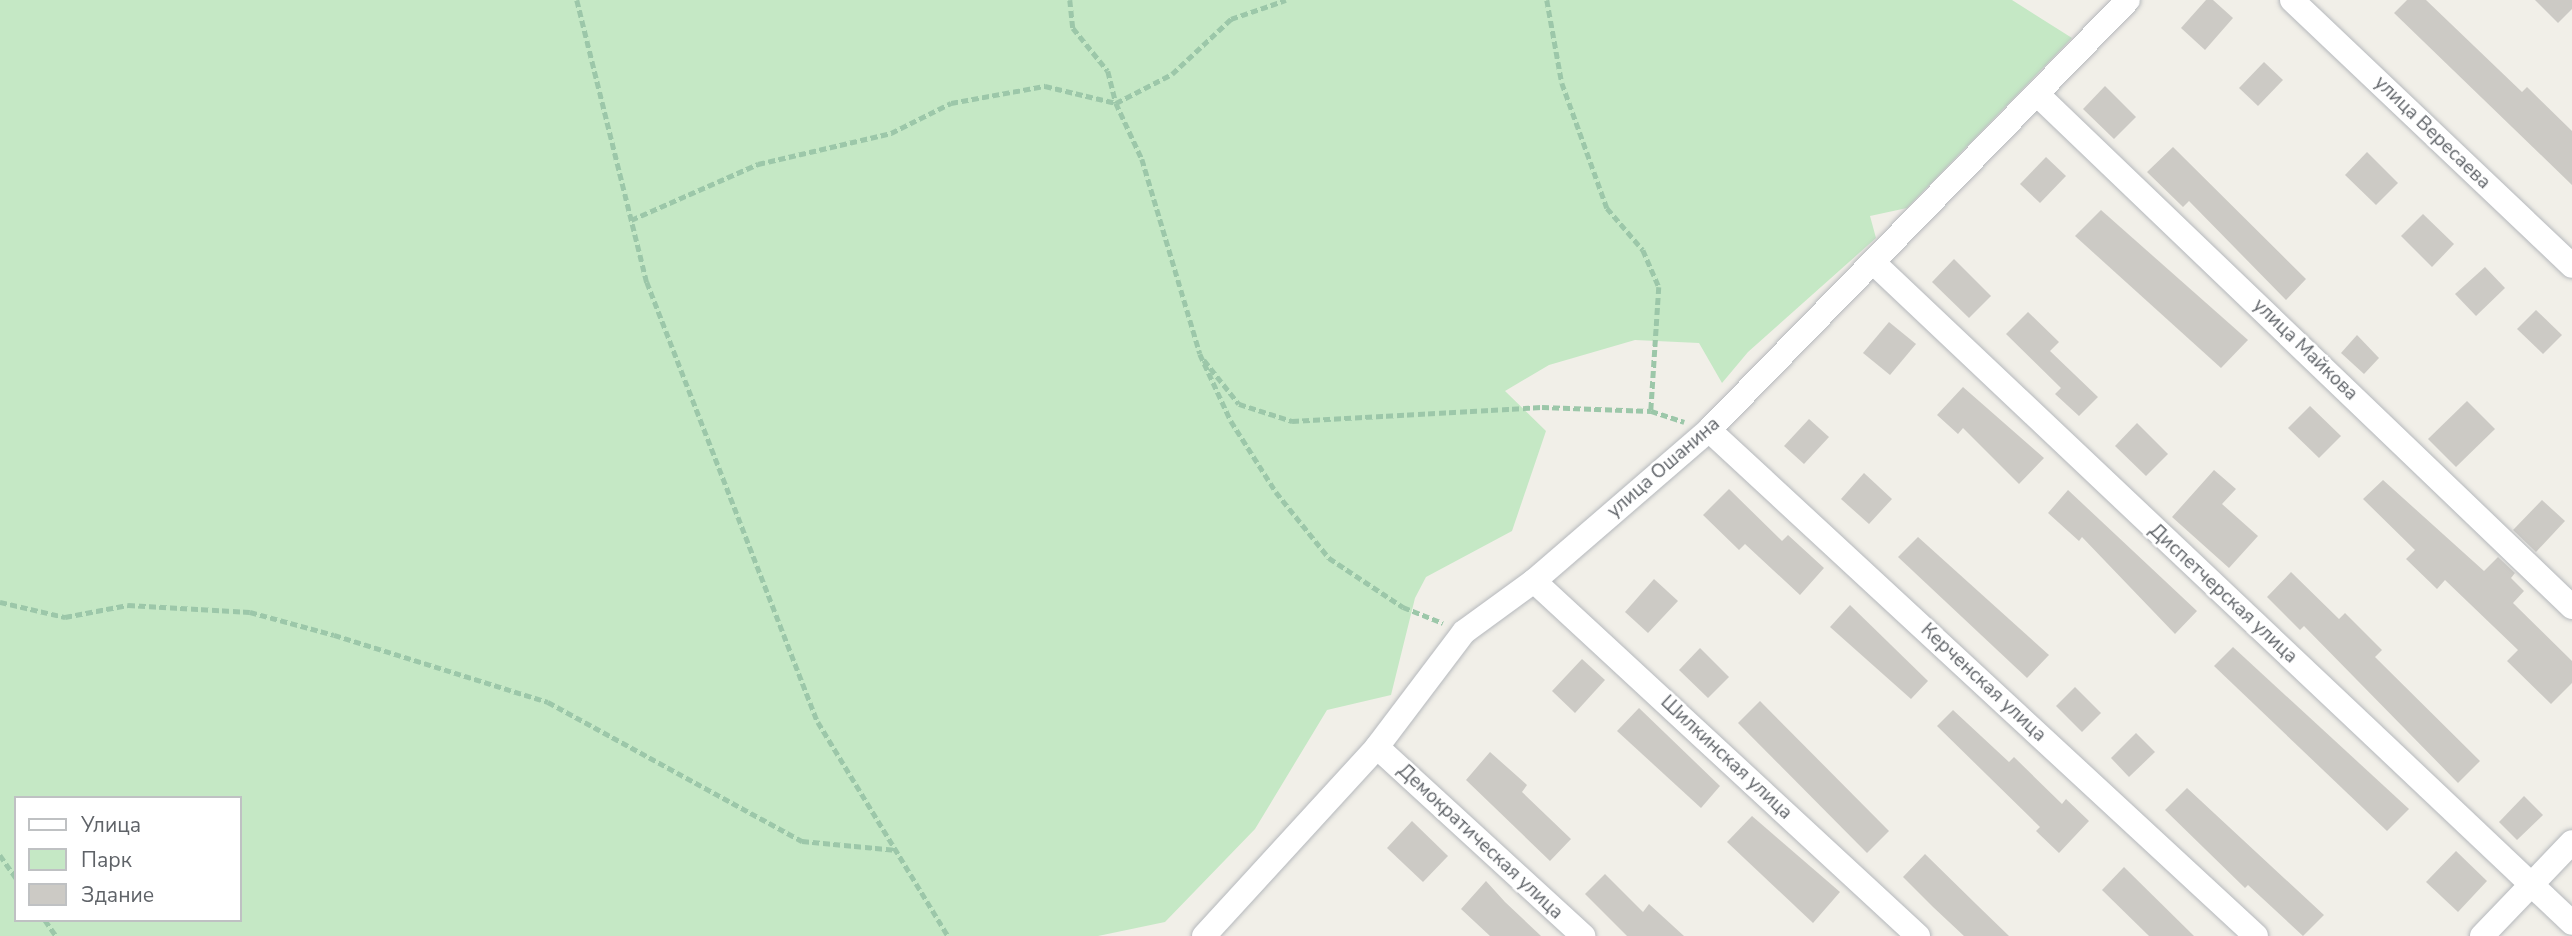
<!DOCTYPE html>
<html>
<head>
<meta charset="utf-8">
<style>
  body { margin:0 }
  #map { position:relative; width:2572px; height:936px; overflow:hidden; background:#f1efe8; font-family:"Nunito Sans",sans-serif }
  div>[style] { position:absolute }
  .green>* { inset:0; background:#c5e8c5 }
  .building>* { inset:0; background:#cccac5 }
  .path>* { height:4.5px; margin-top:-2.25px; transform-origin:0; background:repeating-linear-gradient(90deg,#9cc7a9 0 7px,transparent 0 10.5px) }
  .roads { filter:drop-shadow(0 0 2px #b5b8bc) drop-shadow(0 0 2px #b5b8bc) }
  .minor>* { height:24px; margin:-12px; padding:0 12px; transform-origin:12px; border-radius:12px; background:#fff }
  span { translate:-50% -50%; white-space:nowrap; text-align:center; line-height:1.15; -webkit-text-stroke:5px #fff; paint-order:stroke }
  .street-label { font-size:19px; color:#5f6368 }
  .legend { position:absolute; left:14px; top:796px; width:228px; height:126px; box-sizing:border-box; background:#fff; border:2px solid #bfc1c3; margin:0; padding:9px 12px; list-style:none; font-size:21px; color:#5f6368 }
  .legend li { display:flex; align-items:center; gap:14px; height:35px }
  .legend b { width:35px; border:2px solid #bfc1c3 }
</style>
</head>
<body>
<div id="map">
  <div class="green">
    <div style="clip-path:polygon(evenodd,0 0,2012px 0,2072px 38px,1907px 208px,1870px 216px,1876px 238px,1748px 352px,1722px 383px,1699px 343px,1635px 340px,1549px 365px,1505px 391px,1546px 431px,1512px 531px,1426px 577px,1415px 598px,1391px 695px,1327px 710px,1255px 829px,1165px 922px,1098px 936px,0 936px,0 0,16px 798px,240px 798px,240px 920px,16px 920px,16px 798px)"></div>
  </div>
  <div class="building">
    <div style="clip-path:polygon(2206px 0,2213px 0,2233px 18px,2205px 50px,2181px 28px)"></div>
    <div style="clip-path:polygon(2407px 0,2426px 0,2522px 92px,2527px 87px,2572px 131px,2572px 185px,2394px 13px)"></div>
    <div style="clip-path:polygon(2535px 0,2572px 0,2572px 9px,2558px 23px)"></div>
    <div style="clip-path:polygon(2264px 62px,2283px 80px,2258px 106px,2239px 88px)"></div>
    <div style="clip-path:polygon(2105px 86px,2136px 117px,2114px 139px,2083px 109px)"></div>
    <div style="clip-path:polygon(2173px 147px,2306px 279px,2286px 300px,2189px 201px,2183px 207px,2147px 172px)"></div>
    <div style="clip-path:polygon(2367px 152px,2398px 183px,2376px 205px,2345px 175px)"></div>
    <div style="clip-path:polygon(2046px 157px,2066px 176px,2040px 203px,2020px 184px)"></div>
    <div style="clip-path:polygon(2101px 210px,2248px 340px,2221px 368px,2075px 236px)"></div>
    <div style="clip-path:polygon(2423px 214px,2454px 244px,2432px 267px,2401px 236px)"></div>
    <div style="clip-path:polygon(1954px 259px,1991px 296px,1969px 318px,1932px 282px)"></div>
    <div style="clip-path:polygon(2485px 267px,2505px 288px,2476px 316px,2455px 294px)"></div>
    <div style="clip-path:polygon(2536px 310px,2562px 335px,2543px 354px,2517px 329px)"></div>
    <div style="clip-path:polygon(2028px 312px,2059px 342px,2050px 351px,2098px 397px,2079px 416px,2055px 394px,2061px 388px,2006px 334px)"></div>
    <div style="clip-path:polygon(1889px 322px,1916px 344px,1890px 375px,1863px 353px)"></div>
    <div style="clip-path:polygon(2357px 335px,2379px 358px,2364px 374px,2341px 353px)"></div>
    <div style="clip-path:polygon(1963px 387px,2044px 458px,2019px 484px,1963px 428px,1958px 434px,1937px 415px)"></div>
    <div style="clip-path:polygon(2467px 401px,2495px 429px,2456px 467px,2428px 439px)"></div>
    <div style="clip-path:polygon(2310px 406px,2341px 436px,2319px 458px,2288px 428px)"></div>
    <div style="clip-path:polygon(1809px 419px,1829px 437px,1804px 464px,1784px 446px)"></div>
    <div style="clip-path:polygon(2137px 423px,2168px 454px,2146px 476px,2115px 446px)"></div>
    <div style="clip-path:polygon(2214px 470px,2236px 489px,2222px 504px,2258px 536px,2229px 568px,2172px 517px)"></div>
    <div style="clip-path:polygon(1864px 473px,1892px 499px,1869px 524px,1841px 499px)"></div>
    <div style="clip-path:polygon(2383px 480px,2484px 571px,2498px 557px,2515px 573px,2511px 578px,2524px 591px,2513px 603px,2572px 661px,2572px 683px,2551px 704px,2507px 661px,2518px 650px,2445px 580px,2437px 589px,2406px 559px,2415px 550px,2363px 499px)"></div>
    <div style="clip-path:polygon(1729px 489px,1782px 541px,1788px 535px,1824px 568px,1800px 595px,1745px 544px,1739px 550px,1703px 515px)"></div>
    <div style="clip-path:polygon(2068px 490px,2197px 611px,2175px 634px,2082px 537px,2079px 541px,2048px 513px)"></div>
    <div style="clip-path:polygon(2542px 500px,2565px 521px,2536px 552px,2513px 530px)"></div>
    <div style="clip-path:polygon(1918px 537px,2049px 655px,2027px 678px,1898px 557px)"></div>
    <div style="clip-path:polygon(2291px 572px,2339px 619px,2345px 613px,2382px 650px,2375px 657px,2480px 761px,2458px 783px,2304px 626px,2300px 630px,2267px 597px)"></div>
    <div style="clip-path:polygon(1654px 579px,1678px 601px,1648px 633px,1625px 612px)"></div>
    <div style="clip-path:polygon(1850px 605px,1928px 681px,1911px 699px,1830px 627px)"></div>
    <div style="clip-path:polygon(2233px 647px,2409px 809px,2387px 831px,2214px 666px)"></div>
    <div style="clip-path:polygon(1700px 648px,1729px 677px,1708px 698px,1679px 670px)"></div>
    <div style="clip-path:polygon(1582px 659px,1605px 680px,1575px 713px,1552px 691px)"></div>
    <div style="clip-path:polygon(2075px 687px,2101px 713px,2082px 732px,2056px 706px)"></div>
    <div style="clip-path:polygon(1760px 701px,1889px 831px,1867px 853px,1738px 723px)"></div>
    <div style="clip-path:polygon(1639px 708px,1720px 786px,1701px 808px,1617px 731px)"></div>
    <div style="clip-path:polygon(1953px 710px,2009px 762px,2014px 757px,2062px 804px,2066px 799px,2089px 821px,2059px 853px,2036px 831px,2040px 827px,1937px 726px)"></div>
    <div style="clip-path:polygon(2136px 733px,2155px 752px,2129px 777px,2111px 758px)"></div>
    <div style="clip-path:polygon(1490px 752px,1527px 785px,1522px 792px,1571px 839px,1550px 861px,1466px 780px)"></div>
    <div style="clip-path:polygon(2187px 788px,2324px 915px,2303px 936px,2248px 885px,2245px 888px,2165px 810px)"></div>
    <div style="clip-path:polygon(2524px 796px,2543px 815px,2517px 840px,2499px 822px)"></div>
    <div style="clip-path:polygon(1752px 816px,1840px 892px,1813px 923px,1727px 842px)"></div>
    <div style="clip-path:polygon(1412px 821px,1448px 856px,1423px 882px,1387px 848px)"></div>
    <div style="clip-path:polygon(2456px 851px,2487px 881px,2458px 912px,2426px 882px)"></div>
    <div style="clip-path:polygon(1925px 854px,1976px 904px,2009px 936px,1964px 936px,1933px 907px,1903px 877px)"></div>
    <div style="clip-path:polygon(2124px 867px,2194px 936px,2149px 936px,2102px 890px)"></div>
    <div style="clip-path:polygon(1605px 874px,1643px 912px,1649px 904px,1684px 936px,1627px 936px,1585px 894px)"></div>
    <div style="clip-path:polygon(1486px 881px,1505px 902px,1541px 936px,1490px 936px,1461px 909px)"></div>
  </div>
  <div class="path">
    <div style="left:577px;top:0;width:291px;rotate:76.1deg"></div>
    <div style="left:647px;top:282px;width:472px;rotate:68.8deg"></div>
    <div style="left:818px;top:722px;width:250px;rotate:58.7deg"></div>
    <div style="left:1070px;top:0;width:28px;rotate:84deg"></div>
    <div style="left:1073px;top:28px;width:55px;rotate:50.9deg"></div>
    <div style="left:1108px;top:71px;width:33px;rotate:76deg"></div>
    <div style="left:1116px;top:103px;width:63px;rotate:-27.4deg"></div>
    <div style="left:1172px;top:74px;width:81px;rotate:-43deg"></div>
    <div style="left:1231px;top:19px;width:58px;rotate:-19.1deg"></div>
    <div style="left:1547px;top:0;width:84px;rotate:79.8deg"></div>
    <div style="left:1562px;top:83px;width:133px;rotate:70.2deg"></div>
    <div style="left:1607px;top:208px;width:55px;rotate:49.4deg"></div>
    <div style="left:1643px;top:250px;width:40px;rotate:66.6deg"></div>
    <div style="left:1659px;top:287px;width:124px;rotate:93.7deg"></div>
    <div style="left:631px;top:220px;width:139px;rotate:-23.8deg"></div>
    <div style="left:758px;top:164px;width:137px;rotate:-13.1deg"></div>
    <div style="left:891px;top:133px;width:67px;rotate:-26.6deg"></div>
    <div style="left:951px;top:103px;width:96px;rotate:-10.3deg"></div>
    <div style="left:1045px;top:86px;width:73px;rotate:13.5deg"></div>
    <div style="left:1116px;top:103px;width:62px;rotate:65.1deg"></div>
    <div style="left:1142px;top:159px;width:203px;rotate:73.4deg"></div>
    <div style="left:1200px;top:354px;width:74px;rotate:65.2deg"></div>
    <div style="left:1231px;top:421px;width:84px;rotate:57.6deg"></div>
    <div style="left:1276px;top:492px;width:85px;rotate:51.2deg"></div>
    <div style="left:1329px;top:558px;width:89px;rotate:33.5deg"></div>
    <div style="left:1403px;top:607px;width:43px;rotate:21.8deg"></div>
    <div style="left:1204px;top:360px;width:56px;rotate:51.5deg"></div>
    <div style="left:1239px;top:404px;width:56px;rotate:17.8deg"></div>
    <div style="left:1292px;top:421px;width:250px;rotate:-3.2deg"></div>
    <div style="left:1542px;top:407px;width:109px;rotate:2.1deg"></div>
    <div style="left:1651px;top:411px;width:35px;rotate:18deg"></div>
    <div style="left:0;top:602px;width:67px;rotate:13deg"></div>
    <div style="left:65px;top:617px;width:64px;rotate:-10.8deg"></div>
    <div style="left:128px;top:605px;width:122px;rotate:3.3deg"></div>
    <div style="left:250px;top:612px;width:87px;rotate:15.3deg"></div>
    <div style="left:334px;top:635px;width:224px;rotate:17.4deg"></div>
    <div style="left:548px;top:702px;width:290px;rotate:28.7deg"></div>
    <div style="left:802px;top:841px;width:95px;rotate:5.4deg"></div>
    <div style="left:0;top:855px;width:28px;rotate:55deg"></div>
    <div style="left:45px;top:920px;width:19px;rotate:55deg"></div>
  </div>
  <div class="roads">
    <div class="minor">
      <div style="left:2292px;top:0;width:386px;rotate:43.5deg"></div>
      <div style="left:2037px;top:94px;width:741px;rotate:43.8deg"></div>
      <div style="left:1875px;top:264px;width:959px;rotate:43.39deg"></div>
      <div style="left:1709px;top:430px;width:745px;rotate:42.77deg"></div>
      <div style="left:1534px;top:581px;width:523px;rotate:42.75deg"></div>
      <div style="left:1377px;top:747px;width:280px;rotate:42.5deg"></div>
      <div style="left:1204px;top:936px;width:256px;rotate:-47.5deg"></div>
      <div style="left:1377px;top:747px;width:144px;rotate:-52.9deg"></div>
      <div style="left:1464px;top:632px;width:87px;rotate:-36.1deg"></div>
      <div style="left:1534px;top:581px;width:231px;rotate:-40.8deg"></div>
      <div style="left:1709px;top:430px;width:600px;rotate:-45.74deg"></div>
      <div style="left:2482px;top:936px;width:130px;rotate:-46.2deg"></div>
    </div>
  </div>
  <div class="street-label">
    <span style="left:2432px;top:133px;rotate:44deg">улица Вересаева</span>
    <span style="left:2305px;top:350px;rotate:44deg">улица Майкова</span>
    <span style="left:1664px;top:468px;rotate:-41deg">улица Ошанина</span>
    <span style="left:2223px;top:594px;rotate:43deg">Диспетчерская улица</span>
    <span style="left:1983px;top:683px;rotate:43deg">Керченская улица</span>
    <span style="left:1726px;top:758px;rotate:43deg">Шилкинская улица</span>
    <span style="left:1480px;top:842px;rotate:43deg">Демократическая улица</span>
  </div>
  <ul class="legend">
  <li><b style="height:9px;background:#fff"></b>Улица</li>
  <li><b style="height:19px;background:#c5e8c5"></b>Парк</li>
  <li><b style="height:19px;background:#cccac5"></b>Здание</li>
  </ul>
</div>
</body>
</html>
